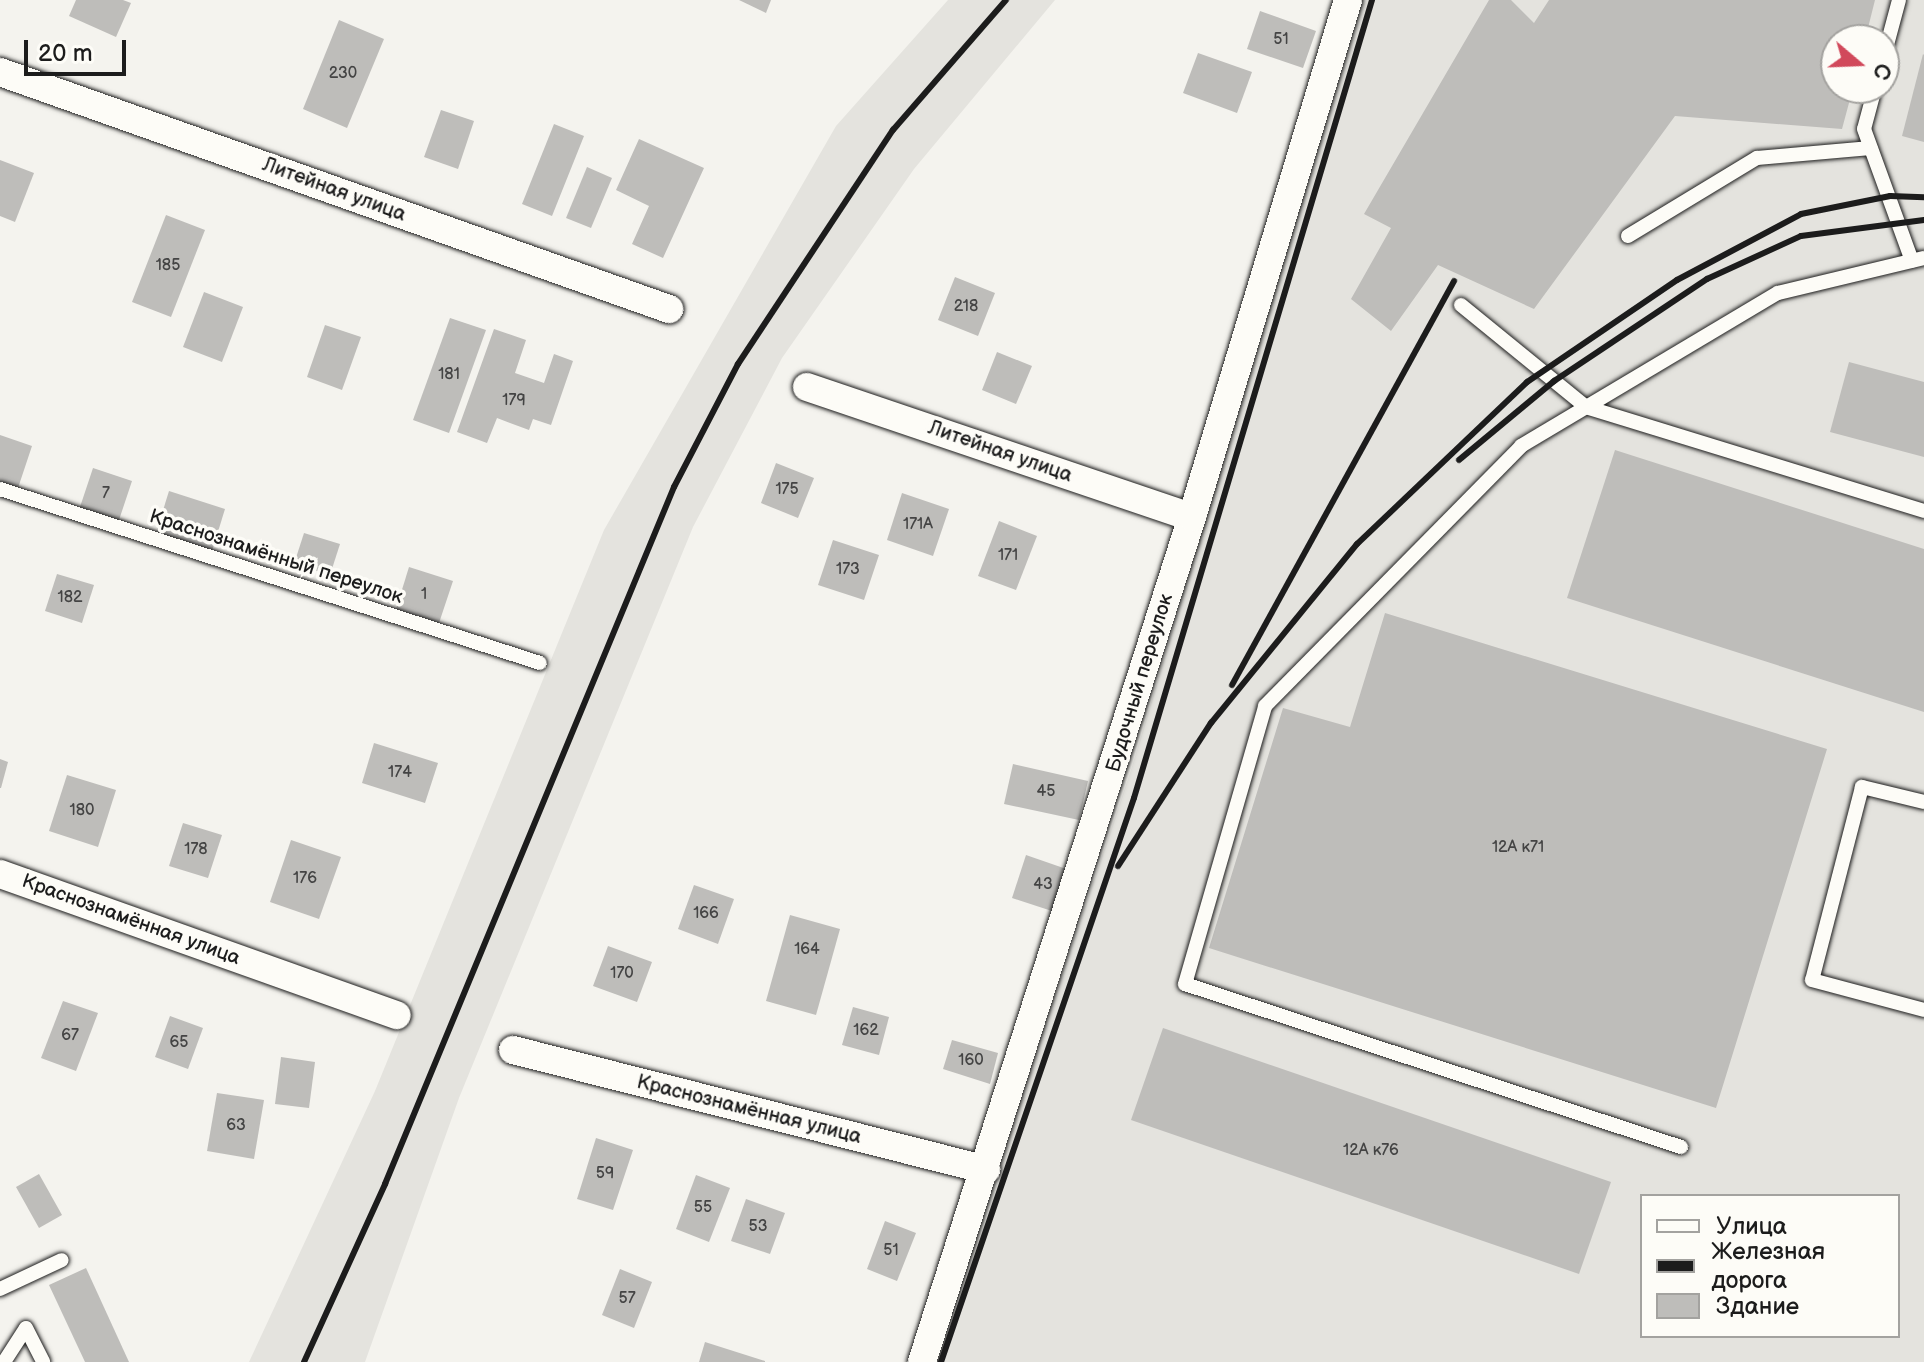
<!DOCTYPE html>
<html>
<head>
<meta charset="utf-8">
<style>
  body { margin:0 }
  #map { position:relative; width:1924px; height:1362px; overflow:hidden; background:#f4f3ee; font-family:"Balsamiq Sans",sans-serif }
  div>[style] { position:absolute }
  .built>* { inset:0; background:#e4e3de }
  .building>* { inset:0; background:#bebdba }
  .roads { filter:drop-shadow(0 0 2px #1c1c1c) drop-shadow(0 0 2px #1c1c1c) }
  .lane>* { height:14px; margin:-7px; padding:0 7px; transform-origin:7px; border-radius:7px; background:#fdfcf7 }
  .street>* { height:28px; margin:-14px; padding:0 14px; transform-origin:14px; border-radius:14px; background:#fdfcf7 }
  .rail>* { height:6px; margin:-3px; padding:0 3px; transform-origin:3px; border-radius:3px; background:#1c1c1c }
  span { translate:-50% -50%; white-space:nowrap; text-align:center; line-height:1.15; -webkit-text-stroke:7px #fdfcf7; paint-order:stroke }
  .number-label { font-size:16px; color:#444 }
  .number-label span { -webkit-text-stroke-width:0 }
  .street-label { font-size:20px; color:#1c1c1c }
  .legend { position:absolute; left:1640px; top:1194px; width:260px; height:144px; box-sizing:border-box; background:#fdfcf7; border:2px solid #a3a29f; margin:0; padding:10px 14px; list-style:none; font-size:24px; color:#1c1c1c }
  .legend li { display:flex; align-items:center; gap:16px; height:40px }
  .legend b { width:40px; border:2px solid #a3a29f }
  .north { position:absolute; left:1820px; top:24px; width:80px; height:80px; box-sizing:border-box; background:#fdfcf7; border:2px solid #a3a29f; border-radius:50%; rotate:109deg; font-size:22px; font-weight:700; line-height:32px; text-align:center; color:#1c1c1c }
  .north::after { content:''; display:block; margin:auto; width:28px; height:36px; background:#d1495b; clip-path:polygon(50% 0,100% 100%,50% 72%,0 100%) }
  .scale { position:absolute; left:24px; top:40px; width:102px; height:36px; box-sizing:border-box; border:4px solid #1c1c1c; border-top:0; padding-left:10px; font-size:24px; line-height:28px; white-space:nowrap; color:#1c1c1c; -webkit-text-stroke:6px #fdfcf7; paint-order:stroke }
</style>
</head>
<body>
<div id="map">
  <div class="built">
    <div style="clip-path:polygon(948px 0,1055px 0,914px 169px,782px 358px,693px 527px,459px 1098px,365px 1362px,249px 1362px,375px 1091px,604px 530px,836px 126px)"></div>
    <div style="clip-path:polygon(evenodd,1359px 0,1924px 0,1924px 1362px,931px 1362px,1131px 770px,1359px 0,1836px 40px,1884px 40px,1884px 88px,1836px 88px,1836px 40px,1359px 0,1642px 1196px,1898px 1196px,1898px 1336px,1642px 1336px,1642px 1196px)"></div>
  </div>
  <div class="building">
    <div style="clip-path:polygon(76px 0,123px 0,131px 3px,116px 37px,69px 16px)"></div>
    <div style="clip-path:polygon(739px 0,771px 0,766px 13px)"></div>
    <div style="clip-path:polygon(1489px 0,1511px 0,1534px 23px,1549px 0,1875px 0,1865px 40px,1836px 40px,1836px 88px,1853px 88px,1842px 129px,1675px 116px,1534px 309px,1438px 265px,1391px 331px,1351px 299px,1391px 228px,1364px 214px)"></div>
    <div style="clip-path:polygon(1260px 11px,1316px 31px,1303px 68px,1247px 49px)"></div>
    <div style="clip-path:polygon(339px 20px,384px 39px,347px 128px,303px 109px)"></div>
    <div style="clip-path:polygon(1198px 53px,1252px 72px,1237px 113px,1183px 93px)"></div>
    <div style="clip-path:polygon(1923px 54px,1924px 55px,1924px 142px,1902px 136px)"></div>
    <div style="clip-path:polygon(441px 110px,474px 121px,458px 169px,424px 157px)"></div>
    <div style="clip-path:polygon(554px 124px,584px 136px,552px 216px,522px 204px)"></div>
    <div style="clip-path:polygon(639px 139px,704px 168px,663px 258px,632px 244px,649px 206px,616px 190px)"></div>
    <div style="clip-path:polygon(0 160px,34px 173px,15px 222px,0 216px)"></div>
    <div style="clip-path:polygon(587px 167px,612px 178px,591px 228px,566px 218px)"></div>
    <div style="clip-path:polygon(166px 215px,205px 230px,171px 317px,132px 302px)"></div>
    <div style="clip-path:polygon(955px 277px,995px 293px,978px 336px,938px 320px)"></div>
    <div style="clip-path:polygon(204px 292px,243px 307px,222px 362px,183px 347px)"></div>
    <div style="clip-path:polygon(450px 318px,486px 330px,449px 433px,413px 420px)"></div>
    <div style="clip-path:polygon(325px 325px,361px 337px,342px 390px,307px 377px)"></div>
    <div style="clip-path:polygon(494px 329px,526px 340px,515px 373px,544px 383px,554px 354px,573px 361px,551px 425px,533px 419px,529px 430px,497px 418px,487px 443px,457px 432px)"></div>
    <div style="clip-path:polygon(997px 352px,1032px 366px,1016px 404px,982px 390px)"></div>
    <div style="clip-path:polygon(1849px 362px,1924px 382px,1924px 457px,1830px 432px)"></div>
    <div style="clip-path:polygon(0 435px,32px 446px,18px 488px,0 482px)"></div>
    <div style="clip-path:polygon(1615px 450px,1924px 549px,1924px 712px,1567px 598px)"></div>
    <div style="clip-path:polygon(776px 463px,814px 478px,798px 518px,761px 503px)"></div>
    <div style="clip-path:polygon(93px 468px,132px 481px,119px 520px,80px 507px)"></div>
    <div style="clip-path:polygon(169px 491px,225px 509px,212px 551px,156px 533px)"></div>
    <div style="clip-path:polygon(902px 493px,949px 509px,933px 556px,887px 540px)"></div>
    <div style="clip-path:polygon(999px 521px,1037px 536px,1016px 590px,978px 576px)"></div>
    <div style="clip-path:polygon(304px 533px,340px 544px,330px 575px,294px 564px)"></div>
    <div style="clip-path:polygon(833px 540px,879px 555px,864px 600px,818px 585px)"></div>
    <div style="clip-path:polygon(409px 567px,453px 581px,439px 623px,396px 609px)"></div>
    <div style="clip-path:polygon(57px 574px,94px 585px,82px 623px,45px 611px)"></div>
    <div style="clip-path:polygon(1385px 613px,1827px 749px,1716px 1108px,1209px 948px,1283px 708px,1350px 727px)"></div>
    <div style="clip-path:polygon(374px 743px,438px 763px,425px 803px,362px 783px)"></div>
    <div style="clip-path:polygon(0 759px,8px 762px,1px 788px,0 788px)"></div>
    <div style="clip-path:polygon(1013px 764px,1088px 781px,1079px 820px,1004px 804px)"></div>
    <div style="clip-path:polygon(67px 775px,116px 790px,98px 847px,49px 831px)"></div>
    <div style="clip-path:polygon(183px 823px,222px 835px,208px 878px,169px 866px)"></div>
    <div style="clip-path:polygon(291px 840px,341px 857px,319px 919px,270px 902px)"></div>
    <div style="clip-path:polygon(1026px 855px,1075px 872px,1061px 914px,1012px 898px)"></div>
    <div style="clip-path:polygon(694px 885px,734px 899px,718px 944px,678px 929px)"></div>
    <div style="clip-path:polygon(790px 915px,840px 929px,816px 1015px,766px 1001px)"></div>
    <div style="clip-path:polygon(608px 946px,652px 962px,637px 1002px,593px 986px)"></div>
    <div style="clip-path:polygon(63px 1001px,98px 1013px,76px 1071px,41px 1058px)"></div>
    <div style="clip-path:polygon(853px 1007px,889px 1017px,879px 1055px,842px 1045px)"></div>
    <div style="clip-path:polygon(170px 1016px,203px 1028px,188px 1069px,155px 1057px)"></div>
    <div style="clip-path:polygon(1163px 1028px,1611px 1182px,1579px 1274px,1131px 1120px)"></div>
    <div style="clip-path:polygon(952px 1040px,998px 1053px,990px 1084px,943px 1069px)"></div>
    <div style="clip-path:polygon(281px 1057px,315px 1062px,309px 1108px,275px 1104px)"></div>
    <div style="clip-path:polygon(217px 1093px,264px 1100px,254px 1159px,207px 1151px)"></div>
    <div style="clip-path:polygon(596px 1138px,633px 1150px,613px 1210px,577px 1199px)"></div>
    <div style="clip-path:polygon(39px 1174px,62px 1215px,39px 1228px,16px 1187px)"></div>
    <div style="clip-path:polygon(696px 1175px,730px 1188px,709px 1242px,676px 1229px)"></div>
    <div style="clip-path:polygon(746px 1199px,785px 1213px,770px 1254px,731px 1241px)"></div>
    <div style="clip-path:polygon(885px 1221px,916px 1233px,897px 1281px,867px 1269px)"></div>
    <div style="clip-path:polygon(86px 1268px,129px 1362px,85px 1362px,49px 1285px)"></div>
    <div style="clip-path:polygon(620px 1269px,652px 1282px,634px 1328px,602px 1315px)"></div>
    <div style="clip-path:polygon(705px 1342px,765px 1361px,765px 1362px,699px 1362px)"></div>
  </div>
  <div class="roads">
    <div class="lane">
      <div style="left:1884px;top:56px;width:58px;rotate:-75deg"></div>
      <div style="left:1875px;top:88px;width:42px;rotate:105deg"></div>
      <div style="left:1864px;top:129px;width:140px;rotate:70deg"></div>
      <div style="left:1628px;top:236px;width:151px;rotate:-31.2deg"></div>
      <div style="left:1757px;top:158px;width:114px;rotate:-5deg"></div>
      <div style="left:1461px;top:305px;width:161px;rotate:39.2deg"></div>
      <div style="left:1586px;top:407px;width:354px;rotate:17.1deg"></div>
      <div style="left:0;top:489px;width:567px;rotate:17.86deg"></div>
      <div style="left:1924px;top:802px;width:64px;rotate:-166.4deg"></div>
      <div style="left:1862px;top:787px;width:199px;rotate:104.5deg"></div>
      <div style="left:1812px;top:980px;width:116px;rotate:15deg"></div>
      <div style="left:1681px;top:1147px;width:522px;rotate:-161.81deg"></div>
      <div style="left:1185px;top:984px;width:289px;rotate:-73.9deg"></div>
      <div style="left:1265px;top:706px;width:365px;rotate:-45.4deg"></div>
      <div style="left:1521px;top:446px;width:299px;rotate:-30.8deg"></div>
      <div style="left:1778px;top:293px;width:150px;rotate:-13.5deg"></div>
      <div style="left:0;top:1289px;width:68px;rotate:-25.1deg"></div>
      <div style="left:4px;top:1362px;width:40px;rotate:-57.1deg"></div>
      <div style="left:26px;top:1328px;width:38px;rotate:63deg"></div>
    </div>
    <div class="street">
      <div style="left:0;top:72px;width:710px;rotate:19.51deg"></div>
      <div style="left:807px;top:387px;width:406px;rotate:18.7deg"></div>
      <div style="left:0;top:874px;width:421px;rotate:19.6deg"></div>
      <div style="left:513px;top:1050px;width:488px;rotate:14.2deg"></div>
      <div style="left:922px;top:1362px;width:887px;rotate:-72.28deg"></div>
      <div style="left:1192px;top:517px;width:540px;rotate:-73.21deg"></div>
    </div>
  </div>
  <div class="rail">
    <div style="left:1459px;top:460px;width:124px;rotate:-39.7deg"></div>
    <div style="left:1554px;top:381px;width:184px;rotate:-33.7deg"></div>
    <div style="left:1707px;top:279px;width:103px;rotate:-24.6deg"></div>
    <div style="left:1801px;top:236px;width:124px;rotate:-7.4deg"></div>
    <div style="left:1232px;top:685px;width:461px;rotate:-61.2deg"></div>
    <div style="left:1118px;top:866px;width:171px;rotate:-57deg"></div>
    <div style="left:1211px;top:723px;width:231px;rotate:-50.8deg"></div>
    <div style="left:1357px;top:544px;width:235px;rotate:-43.6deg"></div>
    <div style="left:1527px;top:382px;width:181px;rotate:-34.2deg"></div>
    <div style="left:1677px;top:280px;width:140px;rotate:-28deg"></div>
    <div style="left:1801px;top:214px;width:91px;rotate:-11.4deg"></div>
    <div style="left:1890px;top:196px;width:34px;rotate:2deg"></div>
    <div style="left:304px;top:1362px;width:196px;rotate:-65.5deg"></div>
    <div style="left:385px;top:1184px;width:755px;rotate:-67.48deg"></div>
    <div style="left:674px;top:487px;width:139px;rotate:-62.5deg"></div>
    <div style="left:738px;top:364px;width:281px;rotate:-56.5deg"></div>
    <div style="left:893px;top:130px;width:172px;rotate:-49deg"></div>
    <div style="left:941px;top:1362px;width:596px;rotate:-71.11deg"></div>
    <div style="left:1134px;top:798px;width:833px;rotate:-73.39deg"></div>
  </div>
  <div class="number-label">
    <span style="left:1281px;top:40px">51</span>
    <span style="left:343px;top:74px">230</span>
    <span style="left:168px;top:266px">185</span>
    <span style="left:966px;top:307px">218</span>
    <span style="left:449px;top:375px">181</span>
    <span style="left:514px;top:401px">179</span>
    <span style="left:787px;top:490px">175</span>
    <span style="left:106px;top:494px">7</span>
    <span style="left:918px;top:525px">171А</span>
    <span style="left:1008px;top:556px">171</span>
    <span style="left:848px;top:570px">173</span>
    <span style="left:424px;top:595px">1</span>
    <span style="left:70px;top:598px">182</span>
    <span style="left:400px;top:773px">174</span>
    <span style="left:1046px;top:792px">45</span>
    <span style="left:82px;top:811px">180</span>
    <span style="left:1518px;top:848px">12А к71</span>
    <span style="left:196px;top:850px">178</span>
    <span style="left:305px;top:879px">176</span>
    <span style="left:1043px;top:885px">43</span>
    <span style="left:706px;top:914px">166</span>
    <span style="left:807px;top:950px">164</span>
    <span style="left:622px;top:974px">170</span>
    <span style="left:866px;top:1031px">162</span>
    <span style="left:70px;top:1036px">67</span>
    <span style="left:179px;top:1043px">65</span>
    <span style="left:971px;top:1061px">160</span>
    <span style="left:236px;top:1126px">63</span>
    <span style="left:1371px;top:1151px">12А к76</span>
    <span style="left:605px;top:1174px">59</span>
    <span style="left:703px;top:1208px">55</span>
    <span style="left:758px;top:1227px">53</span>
    <span style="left:891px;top:1251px">51</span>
    <span style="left:627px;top:1299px">57</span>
  </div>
  <div class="street-label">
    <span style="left:334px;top:190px;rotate:20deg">Литейная улица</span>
    <span style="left:1000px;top:452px;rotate:19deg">Литейная улица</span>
    <span style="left:276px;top:557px;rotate:18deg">Краснознамённый переулок</span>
    <span style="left:1140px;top:683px;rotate:-73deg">Будочный переулок</span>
    <span style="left:131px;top:920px;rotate:20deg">Краснознамённая улица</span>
    <span style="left:749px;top:1110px;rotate:14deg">Краснознамённая улица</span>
  </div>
  <ul class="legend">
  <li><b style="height:10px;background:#fdfcf7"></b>Улица</li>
  <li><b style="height:10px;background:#1c1c1c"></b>Железная дорога</li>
  <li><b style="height:22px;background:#bebdba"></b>Здание</li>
  </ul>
  <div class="north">С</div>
  <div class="scale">20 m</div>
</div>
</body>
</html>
